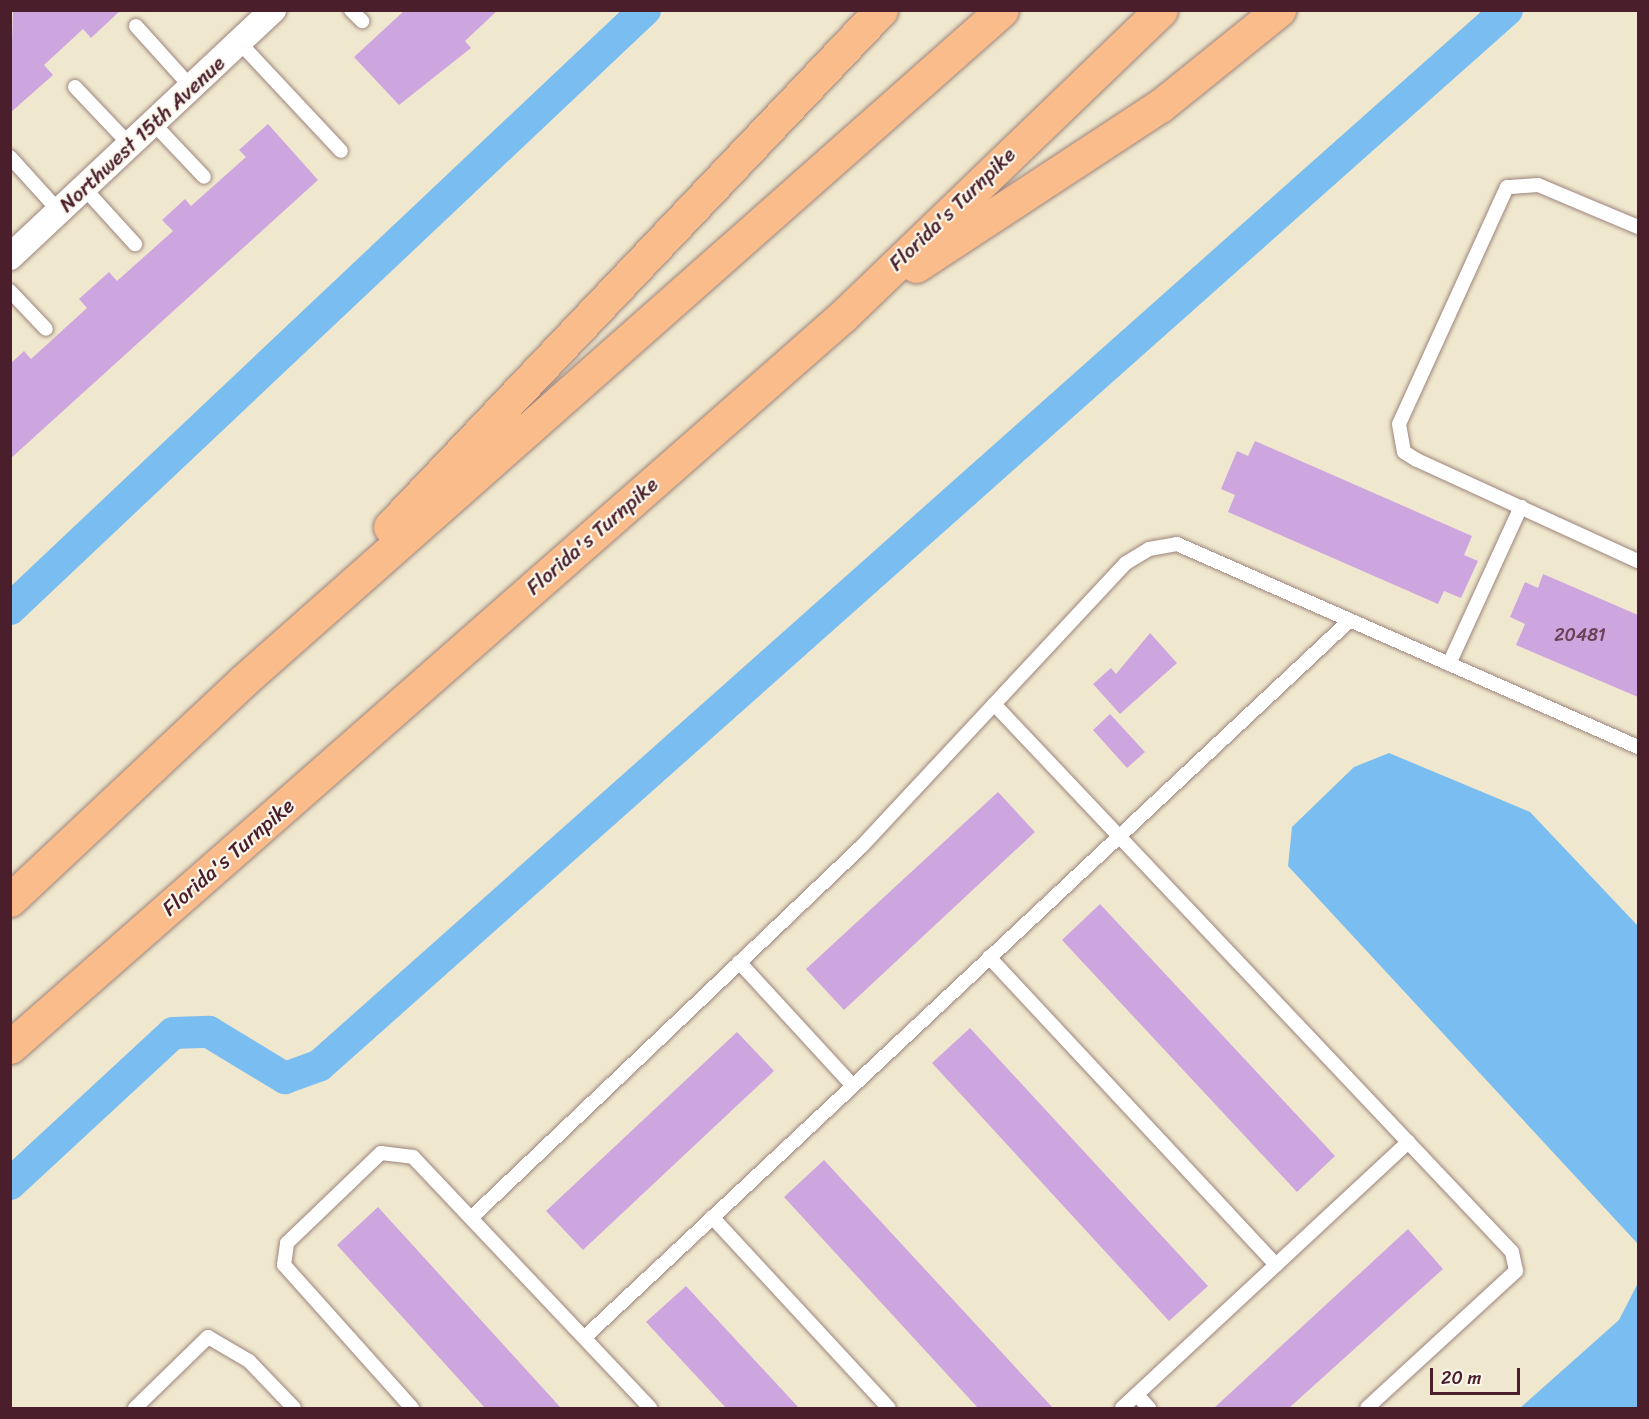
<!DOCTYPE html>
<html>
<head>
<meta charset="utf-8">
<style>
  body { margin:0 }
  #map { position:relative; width:1649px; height:1419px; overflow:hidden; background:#f0e8ce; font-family:Sriracha,sans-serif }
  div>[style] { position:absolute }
  .water>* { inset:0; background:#7abdf0 }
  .canal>* { height:32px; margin:-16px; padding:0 16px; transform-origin:16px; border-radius:16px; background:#7abdf0 }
  .building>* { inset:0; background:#cea6df }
  .roads { filter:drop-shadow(0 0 2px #9d847c) drop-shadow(0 0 2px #9d847c) }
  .service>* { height:14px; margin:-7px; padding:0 7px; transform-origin:7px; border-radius:7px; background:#fff }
  .minor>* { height:26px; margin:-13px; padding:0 13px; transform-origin:13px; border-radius:13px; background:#fff }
  .motorway>* { height:33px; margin:-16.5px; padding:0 16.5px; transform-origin:16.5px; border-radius:16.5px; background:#f9bc8a }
  span { translate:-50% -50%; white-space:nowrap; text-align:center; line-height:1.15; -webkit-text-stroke:4.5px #fbf7ec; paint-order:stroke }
  .number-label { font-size:18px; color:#6b4158 }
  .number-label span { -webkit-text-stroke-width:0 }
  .street-label { font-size:21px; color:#4a1f2b }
  .frame { position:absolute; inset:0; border:12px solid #4a1f2b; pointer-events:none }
  .scale { position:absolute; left:1430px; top:1368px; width:90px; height:27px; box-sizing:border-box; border:3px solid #4a1f2b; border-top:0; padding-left:8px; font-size:18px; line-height:21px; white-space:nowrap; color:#4a1f2b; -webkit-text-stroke:4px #fbf7ec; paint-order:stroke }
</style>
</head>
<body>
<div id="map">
  <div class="water">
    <div style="clip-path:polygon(1389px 753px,1530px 812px,1638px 926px,1638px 1244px,1288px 866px,1292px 827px,1354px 767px)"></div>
    <div style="clip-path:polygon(1638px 1283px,1638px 1408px,1520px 1408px,1619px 1320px)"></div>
  </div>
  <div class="canal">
    <div style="left:10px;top:609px;width:873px;rotate:-43.33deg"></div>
    <div style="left:10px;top:1184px;width:222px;rotate:-42.8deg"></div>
    <div style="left:173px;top:1033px;width:36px;rotate:-2deg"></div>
    <div style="left:209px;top:1032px;width:89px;rotate:31.2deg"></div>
    <div style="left:285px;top:1078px;width:37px;rotate:-20deg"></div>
    <div style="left:320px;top:1065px;width:1588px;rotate:-41.63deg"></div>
  </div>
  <div class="building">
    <div style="clip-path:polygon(13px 10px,121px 10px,91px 38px,83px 29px,44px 65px,53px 75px,10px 113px)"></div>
    <div style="clip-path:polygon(405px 10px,498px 10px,465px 41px,471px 48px,399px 105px,354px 57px)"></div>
    <div style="clip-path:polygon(268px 124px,318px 180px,10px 459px,10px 364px,24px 351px,31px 359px,87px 308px,79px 299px,109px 272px,117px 281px,173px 231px,162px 220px,185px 199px,191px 206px,246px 157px,239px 150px)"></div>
    <div style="clip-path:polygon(1255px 441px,1472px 536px,1464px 555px,1478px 561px,1461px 598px,1444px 591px,1438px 604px,1228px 512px,1235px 495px,1221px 489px,1237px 451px,1248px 456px)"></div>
    <div style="clip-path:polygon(1543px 574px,1638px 615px,1638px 697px,1516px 645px,1525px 624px,1510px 617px,1525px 582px,1538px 588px)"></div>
    <div style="clip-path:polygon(1150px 633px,1177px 663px,1120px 714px,1093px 684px,1111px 668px,1116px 674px)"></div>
    <div style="clip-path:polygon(1110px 714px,1145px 752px,1127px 768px,1093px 730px)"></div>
    <div style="clip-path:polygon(998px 792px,1035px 832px,844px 1010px,806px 969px)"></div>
    <div style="clip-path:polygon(1100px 904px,1335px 1156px,1297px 1192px,1062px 940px)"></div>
    <div style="clip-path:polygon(970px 1028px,1208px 1286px,1169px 1321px,932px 1063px)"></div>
    <div style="clip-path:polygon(737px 1032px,774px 1071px,583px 1250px,546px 1211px)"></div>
    <div style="clip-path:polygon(824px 1160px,1053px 1408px,978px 1408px,784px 1197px)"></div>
    <div style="clip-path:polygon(378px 1207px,561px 1408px,485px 1408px,337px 1245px)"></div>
    <div style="clip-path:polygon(1408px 1229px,1443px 1269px,1289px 1408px,1214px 1408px)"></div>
    <div style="clip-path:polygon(686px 1286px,799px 1408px,726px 1408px,646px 1322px)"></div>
  </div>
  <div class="roads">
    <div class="service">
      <div style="left:351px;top:10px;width:16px;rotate:45deg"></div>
      <div style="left:136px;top:26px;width:82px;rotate:48deg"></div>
      <div style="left:239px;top:42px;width:149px;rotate:46.9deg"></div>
      <div style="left:75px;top:87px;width:80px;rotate:46.5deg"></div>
      <div style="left:153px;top:123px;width:74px;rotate:46.6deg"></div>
      <div style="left:10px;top:157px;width:73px;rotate:47.8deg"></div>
      <div style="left:84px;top:188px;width:76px;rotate:47.7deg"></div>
      <div style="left:1638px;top:227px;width:108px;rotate:-157.2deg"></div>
      <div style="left:1538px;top:185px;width:31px;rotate:176deg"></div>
      <div style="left:1507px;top:187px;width:260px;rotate:114.5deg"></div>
      <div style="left:1399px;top:424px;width:28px;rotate:80deg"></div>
      <div style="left:1404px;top:452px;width:15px;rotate:32deg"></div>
      <div style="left:1417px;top:460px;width:243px;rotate:24.6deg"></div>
      <div style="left:10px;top:291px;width:52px;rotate:46.5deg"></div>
      <div style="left:1449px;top:664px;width:173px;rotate:-65.4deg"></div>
      <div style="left:994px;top:704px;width:754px;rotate:46.61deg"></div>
      <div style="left:1512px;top:1252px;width:19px;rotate:78deg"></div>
      <div style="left:1516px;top:1271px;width:202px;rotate:137.4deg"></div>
      <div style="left:989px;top:957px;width:421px;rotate:47deg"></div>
      <div style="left:739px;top:962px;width:167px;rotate:47.4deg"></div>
      <div style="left:712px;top:1217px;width:260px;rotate:47.2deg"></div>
      <div style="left:471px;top:1218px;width:538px;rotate:-43.57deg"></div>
      <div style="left:861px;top:847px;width:388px;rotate:-47deg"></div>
      <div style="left:1126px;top:563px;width:27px;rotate:-31deg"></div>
      <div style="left:1149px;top:549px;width:28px;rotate:-10deg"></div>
      <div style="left:1177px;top:544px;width:504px;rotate:23.77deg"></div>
      <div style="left:585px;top:1337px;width:1048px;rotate:-43.14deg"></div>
      <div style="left:1137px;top:1395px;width:18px;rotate:47deg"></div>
      <div style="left:135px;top:1408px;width:102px;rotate:-44.2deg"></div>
      <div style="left:208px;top:1337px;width:48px;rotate:30.3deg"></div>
      <div style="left:249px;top:1361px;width:65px;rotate:46.2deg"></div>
      <div style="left:412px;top:1408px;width:192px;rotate:-131.8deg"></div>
      <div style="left:284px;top:1265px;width:22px;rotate:-82deg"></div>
      <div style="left:287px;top:1243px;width:130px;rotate:-43.8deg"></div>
      <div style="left:381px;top:1153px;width:32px;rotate:7deg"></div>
      <div style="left:413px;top:1157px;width:345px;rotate:46.6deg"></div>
      <div style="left:1122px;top:1408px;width:391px;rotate:-42.9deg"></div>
    </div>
    <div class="minor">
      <div style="left:10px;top:257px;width:361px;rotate:-43.2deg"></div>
    </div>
    <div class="motorway">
      <div style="left:916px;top:266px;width:292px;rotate:-33.3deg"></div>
      <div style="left:1160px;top:106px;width:153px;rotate:-38.9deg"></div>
      <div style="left:390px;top:527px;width:713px;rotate:-46.48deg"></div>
      <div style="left:10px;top:900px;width:318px;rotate:-43.2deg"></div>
      <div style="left:242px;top:682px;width:1014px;rotate:-41.48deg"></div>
      <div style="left:10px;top:1047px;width:1108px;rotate:-41.27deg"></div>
      <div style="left:843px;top:316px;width:441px;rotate:-43.9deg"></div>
    </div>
  </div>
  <div class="number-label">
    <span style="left:1580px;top:635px">20481</span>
  </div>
  <div class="street-label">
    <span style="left:142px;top:134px;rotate:-43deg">Northwest 15th Avenue</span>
    <span style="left:952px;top:209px;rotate:-44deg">Florida's Turnpike</span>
    <span style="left:592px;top:536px;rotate:-41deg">Florida's Turnpike</span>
    <span style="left:228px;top:857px;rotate:-41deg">Florida's Turnpike</span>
  </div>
  <div class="frame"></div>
  <div class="scale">20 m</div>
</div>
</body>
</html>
